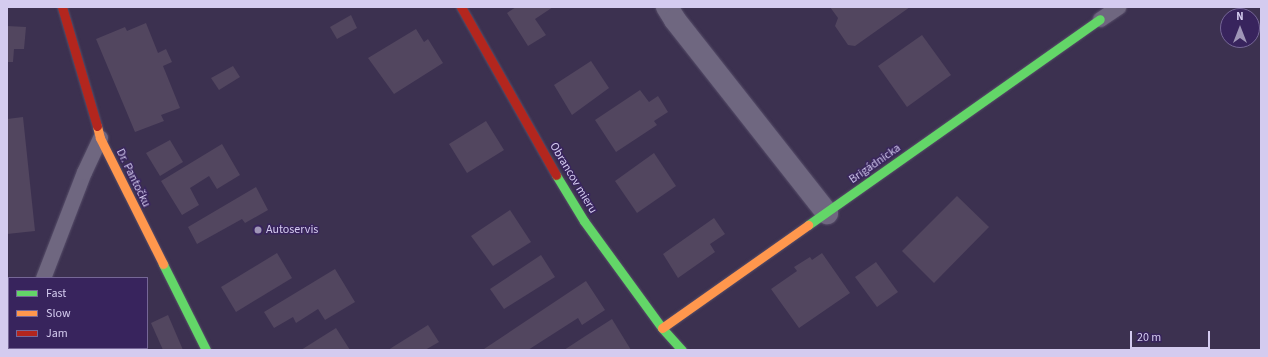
<!DOCTYPE html>
<html>
<head>
<meta charset="utf-8">
<style>
  body { margin:0 }
  #map { position:relative; width:1268px; height:357px; overflow:hidden; background:#3c3150; font-family:"Source Sans 3",sans-serif }
  div>[style] { position:absolute }
  .building>* { inset:0; background:#52465f }
  .roads { filter:drop-shadow(0 0 1px #564d68) drop-shadow(0 0 1px #564d68) }
  .lane>* { height:15px; margin:-7.5px; padding:0 7.5px; transform-origin:7.5px; border-radius:7.5px; background:#6f6780 }
  .street>* { height:22px; margin:-11px; padding:0 11px; transform-origin:11px; border-radius:11px; background:#6f6780 }
  .fast>* { height:9px; margin:-4.5px; padding:0 4.5px; transform-origin:4.5px; border-radius:4.5px; background:#63d668 }
  .slow>* { height:9px; margin:-4.5px; padding:0 4.5px; transform-origin:4.5px; border-radius:4.5px; background:#ff974d }
  .jam>* { height:9px; margin:-4.5px; padding:0 4.5px; transform-origin:4.5px; border-radius:4.5px; background:#b3261e }
  .dots>* { width:11px; height:11px; translate:-50% -50%; box-sizing:border-box; border:2px solid #38245d; border-radius:50% }
  span { translate:-50% -50%; white-space:nowrap; text-align:center; line-height:1.15; -webkit-text-stroke:3px #38245d; paint-order:stroke }
  .street-label { font-size:12px; color:#d4cbef }
  .poi-label { font-size:12px; color:#d4cbef }
  .left { translate:0 -50%; text-align:left }
  .frame { position:absolute; inset:0; border:8px solid #d4cbef; pointer-events:none }
  .legend { position:absolute; left:8px; top:277px; width:140px; height:72px; box-sizing:border-box; background:#38245d; border:1px solid #766797; margin:0; padding:5px 7px; list-style:none; font-size:12px; color:#d4cbef }
  .legend li { display:flex; align-items:center; gap:8px; height:20px }
  .legend b { width:20px; border:1px solid #766797 }
  .north { position:absolute; left:1220px; top:8px; width:40px; height:40px; box-sizing:border-box; background:#38245d; border:1px solid #766797; border-radius:50%; rotate:0deg; font-size:11px; font-weight:700; line-height:16px; text-align:center; color:#d4cbef }
  .north::after { content:''; display:block; margin:auto; width:14px; height:18px; background:#9f95b7; clip-path:polygon(50% 0,100% 100%,50% 72%,0 100%) }
  .scale { position:absolute; left:1130px; top:331px; width:80px; height:18px; box-sizing:border-box; border:2px solid #d4cbef; border-top:0; padding-left:5px; font-size:12px; line-height:14px; white-space:nowrap; color:#d4cbef; -webkit-text-stroke:3px #38245d; paint-order:stroke }
</style>
</head>
<body>
<div id="map">
  <div class="building">
    <div style="clip-path:polygon(516px 7px,553px 7px,535px 19px,546px 35px,528px 46px,507px 13px)"></div>
    <div style="clip-path:polygon(830px 7px,910px 7px,855px 46px,848px 45px,835px 26px,838px 18px)"></div>
    <div style="clip-path:polygon(351px 15px,357px 28px,337px 39px,330px 27px)"></div>
    <div style="clip-path:polygon(146px 23px,158px 53px,166px 49px,172px 62px,163px 66px,180px 108px,161px 115px,164px 121px,135px 132px,96px 39px,125px 27px,127px 31px)"></div>
    <div style="clip-path:polygon(7px 26px,26px 27px,24px 49px,14px 49px,13px 62px,7px 62px)"></div>
    <div style="clip-path:polygon(416px 29px,424px 42px,428px 39px,443px 63px,394px 94px,368px 58px)"></div>
    <div style="clip-path:polygon(922px 35px,951px 75px,907px 107px,878px 66px)"></div>
    <div style="clip-path:polygon(591px 61px,609px 88px,572px 115px,554px 85px)"></div>
    <div style="clip-path:polygon(233px 66px,240px 77px,219px 90px,211px 78px)"></div>
    <div style="clip-path:polygon(640px 90px,649px 102px,658px 96px,668px 112px,654px 121px,657px 125px,616px 152px,595px 120px)"></div>
    <div style="clip-path:polygon(23px 117px,35px 231px,7px 234px,7px 119px)"></div>
    <div style="clip-path:polygon(486px 121px,504px 150px,467px 173px,449px 144px)"></div>
    <div style="clip-path:polygon(170px 140px,183px 162px,160px 176px,146px 153px)"></div>
    <div style="clip-path:polygon(222px 144px,240px 175px,217px 189px,209px 176px,190px 188px,199px 205px,182px 215px,161px 181px)"></div>
    <div style="clip-path:polygon(654px 153px,676px 186px,637px 213px,615px 181px)"></div>
    <div style="clip-path:polygon(256px 187px,268px 210px,245px 223px,242px 219px,197px 244px,188px 227px)"></div>
    <div style="clip-path:polygon(957px 196px,989px 227px,934px 283px,902px 251px)"></div>
    <div style="clip-path:polygon(510px 210px,531px 242px,493px 266px,471px 236px)"></div>
    <div style="clip-path:polygon(714px 218px,725px 234px,710px 244px,715px 252px,678px 278px,663px 254px)"></div>
    <div style="clip-path:polygon(277px 253px,292px 278px,236px 312px,221px 287px)"></div>
    <div style="clip-path:polygon(822px 253px,850px 293px,799px 328px,771px 289px,797px 271px,794px 267px,810px 257px,812px 260px)"></div>
    <div style="clip-path:polygon(541px 255px,555px 277px,504px 309px,490px 289px)"></div>
    <div style="clip-path:polygon(876px 262px,898px 292px,877px 307px,855px 277px)"></div>
    <div style="clip-path:polygon(335px 269px,355px 302px,325px 320px,318px 309px,296px 323px,293px 317px,274px 328px,264px 312px)"></div>
    <div style="clip-path:polygon(586px 281px,605px 310px,582px 325px,578px 318px,528px 350px,484px 349px)"></div>
    <div style="clip-path:polygon(7px 313px,9px 348px,15px 350px,7px 350px)"></div>
    <div style="clip-path:polygon(168px 315px,183px 350px,163px 350px,151px 323px)"></div>
    <div style="clip-path:polygon(612px 319px,631px 350px,564px 350px,587px 335px)"></div>
    <div style="clip-path:polygon(428px 325px,439px 342px,425px 350px,388px 350px)"></div>
    <div style="clip-path:polygon(336px 328px,350px 350px,301px 350px)"></div>
  </div>
  <div class="roads">
    <div class="lane">
      <div style="left:1100px;top:19px;width:22px;rotate:-34deg"></div>
      <div style="left:43px;top:278px;width:114px;rotate:-68.9deg"></div>
      <div style="left:84px;top:172px;width:38px;rotate:-65deg"></div>
      <div style="left:38px;top:348px;width:2px;rotate:63deg"></div>
    </div>
    <div class="street">
      <div style="left:667px;top:7px;width:15px;rotate:58deg"></div>
      <div style="left:675px;top:20px;width:246px;rotate:51.8deg"></div>
    </div>
    <div class="fast">
      <div style="left:556px;top:175px;width:54px;rotate:58.7deg"></div>
      <div style="left:584px;top:221px;width:132px;rotate:53.9deg"></div>
      <div style="left:662px;top:328px;width:30px;rotate:48deg"></div>
      <div style="left:808px;top:225px;width:357px;rotate:-35.2deg"></div>
      <div style="left:163px;top:264px;width:96px;rotate:63.4deg"></div>
    </div>
    <div class="slow">
      <div style="left:97px;top:126px;width:12px;rotate:76deg"></div>
      <div style="left:100px;top:138px;width:141px;rotate:63.4deg"></div>
      <div style="left:662px;top:328px;width:179px;rotate:-35.2deg"></div>
    </div>
    <div class="jam">
      <div style="left:62px;top:7px;width:124px;rotate:73.6deg"></div>
      <div style="left:461px;top:7px;width:193px;rotate:60.5deg"></div>
    </div>
  </div>
  <div class="dots">
    <div style="left:258px;top:230px;background:#9f95b7"></div>
  </div>
  <div class="street-label">
    <span style="left:875px;top:164px;rotate:-35deg">Brigádnicka</span>
    <span style="left:133px;top:178px;rotate:64deg">Dr. Pantočku</span>
    <span style="left:573px;top:178px;rotate:59deg">Obrancov mieru</span>
  </div>
  <div class="poi-label">
    <span class="left" style="left:266px;top:230px">Autoservis</span>
  </div>
  <div class="frame"></div>
  <ul class="legend">
  <li><b style="height:5px;background:#63d668"></b>Fast</li>
  <li><b style="height:5px;background:#ff974d"></b>Slow</li>
  <li><b style="height:5px;background:#b3261e"></b>Jam</li>
  </ul>
  <div class="north">N</div>
  <div class="scale">20 m</div>
</div>
</body>
</html>
